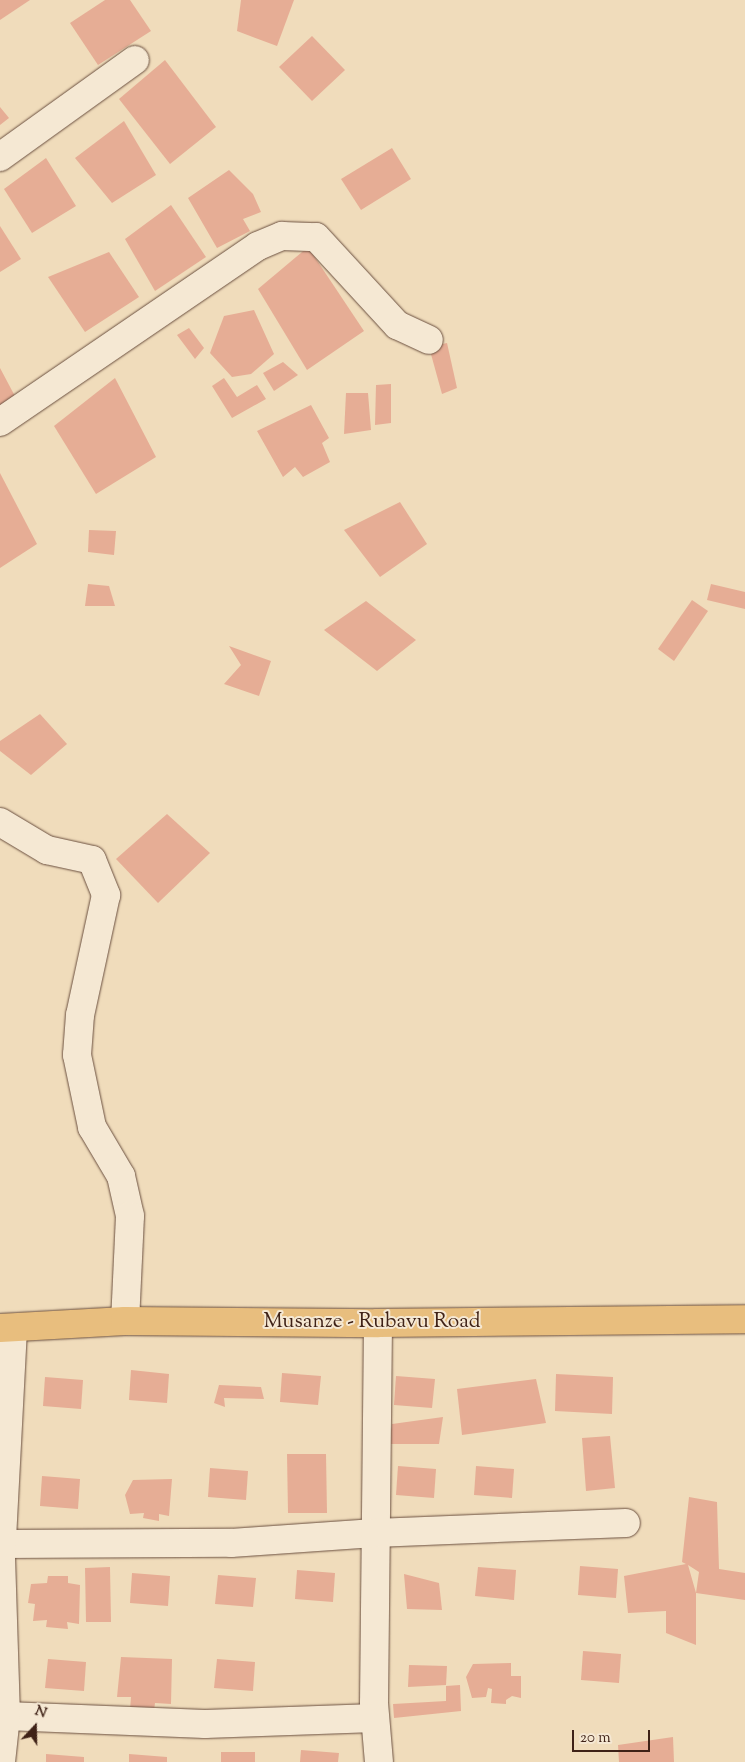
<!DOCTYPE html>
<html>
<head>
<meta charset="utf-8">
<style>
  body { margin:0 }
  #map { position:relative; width:745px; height:1762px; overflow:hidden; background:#f0dcbb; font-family:"Sorts Mill Goudy",serif }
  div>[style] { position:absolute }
  .building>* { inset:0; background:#e6ad95 }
  .roads { filter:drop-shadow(0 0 1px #6b5040) drop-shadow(0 0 1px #6b5040) }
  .minor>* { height:28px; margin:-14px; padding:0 14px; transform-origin:14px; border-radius:14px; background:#f5e8d3 }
  .highway>* { height:28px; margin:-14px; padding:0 14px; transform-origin:14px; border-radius:14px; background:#e8be7e }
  span { translate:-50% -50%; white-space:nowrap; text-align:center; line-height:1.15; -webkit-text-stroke:4px #f5e8d3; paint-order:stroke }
  .street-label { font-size:21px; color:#3f2217 }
  .north { position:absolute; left:10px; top:1702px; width:50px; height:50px; -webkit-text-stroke:4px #f5e8d3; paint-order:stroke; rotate:21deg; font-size:14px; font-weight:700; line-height:20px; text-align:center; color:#3f2217 }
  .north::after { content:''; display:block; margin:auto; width:18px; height:22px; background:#3f2217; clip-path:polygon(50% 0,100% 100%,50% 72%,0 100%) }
  .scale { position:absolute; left:572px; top:1730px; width:78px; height:22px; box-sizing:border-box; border:2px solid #3f2217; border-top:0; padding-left:6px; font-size:15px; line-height:18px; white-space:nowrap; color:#3f2217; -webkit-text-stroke:4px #f5e8d3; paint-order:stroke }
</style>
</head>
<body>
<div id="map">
  <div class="building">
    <div style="clip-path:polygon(0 0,30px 0,0 20px)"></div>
    <div style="clip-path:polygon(105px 0,130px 0,151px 31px,98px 65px,70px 23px)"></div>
    <div style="clip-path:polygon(241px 0,294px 0,277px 46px,237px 31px)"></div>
    <div style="clip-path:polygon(312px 36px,345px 70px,312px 101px,279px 67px)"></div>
    <div style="clip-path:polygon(165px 60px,216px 127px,170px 164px,119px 99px)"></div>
    <div style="clip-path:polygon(0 107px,9px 118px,0 125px)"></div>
    <div style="clip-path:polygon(124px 121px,156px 175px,112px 203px,75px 158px)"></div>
    <div style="clip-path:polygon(392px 148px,411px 179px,361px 210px,341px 179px)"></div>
    <div style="clip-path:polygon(46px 158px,76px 206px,32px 233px,4px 189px)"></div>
    <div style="clip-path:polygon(229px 170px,253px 194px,261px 212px,243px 219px,250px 231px,217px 248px,188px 198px)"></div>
    <div style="clip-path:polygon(171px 205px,206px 257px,155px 291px,125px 239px)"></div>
    <div style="clip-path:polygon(0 226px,21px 259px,0 272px)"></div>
    <div style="clip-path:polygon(308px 247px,364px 331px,307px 370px,258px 289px)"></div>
    <div style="clip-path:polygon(109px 252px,139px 297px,85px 332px,48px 277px)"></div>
    <div style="clip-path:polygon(254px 310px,274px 354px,251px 374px,232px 377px,210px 353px,224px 316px)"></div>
    <div style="clip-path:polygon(189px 328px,204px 348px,195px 359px,177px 335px)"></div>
    <div style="clip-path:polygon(447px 343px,457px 388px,442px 394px,429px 347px)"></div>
    <div style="clip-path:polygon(283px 362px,298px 375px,274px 391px,263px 373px)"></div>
    <div style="clip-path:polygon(0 368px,17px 400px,0 410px)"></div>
    <div style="clip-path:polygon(115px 378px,156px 457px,96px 494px,54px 426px)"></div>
    <div style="clip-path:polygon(224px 378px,237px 397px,257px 385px,266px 399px,232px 418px,212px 386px)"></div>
    <div style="clip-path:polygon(391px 384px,391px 423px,375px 425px,376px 385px)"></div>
    <div style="clip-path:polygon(346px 393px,368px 393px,371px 430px,344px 434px)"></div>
    <div style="clip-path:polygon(311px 405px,329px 438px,322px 443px,330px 462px,303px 477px,295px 467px,283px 477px,257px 431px)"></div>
    <div style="clip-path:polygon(0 473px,37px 544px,0 568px)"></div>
    <div style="clip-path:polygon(400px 502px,427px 544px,380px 577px,344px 530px)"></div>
    <div style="clip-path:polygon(89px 530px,116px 531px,114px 555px,88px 552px)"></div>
    <div style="clip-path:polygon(88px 584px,109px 586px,115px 606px,85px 606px)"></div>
    <div style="clip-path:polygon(711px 584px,745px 592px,745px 609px,707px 600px)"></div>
    <div style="clip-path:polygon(692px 600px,708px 611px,674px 661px,658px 649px)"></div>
    <div style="clip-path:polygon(366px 601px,416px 640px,377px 671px,324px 630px)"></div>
    <div style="clip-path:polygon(229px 646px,271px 661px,259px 696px,224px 684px,241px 665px)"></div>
    <div style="clip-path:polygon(40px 714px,67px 744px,31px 775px,0 751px,0 741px)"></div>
    <div style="clip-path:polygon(167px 814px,210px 853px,158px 903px,116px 859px)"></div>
    <div style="clip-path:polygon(131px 1370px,169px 1374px,167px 1403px,129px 1400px)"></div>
    <div style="clip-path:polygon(282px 1373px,321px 1376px,318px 1405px,280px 1402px)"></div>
    <div style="clip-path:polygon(556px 1374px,613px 1377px,612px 1414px,555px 1411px)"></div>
    <div style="clip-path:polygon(396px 1376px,435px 1379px,432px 1408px,394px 1405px)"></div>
    <div style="clip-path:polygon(45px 1377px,83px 1380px,81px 1409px,43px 1406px)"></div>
    <div style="clip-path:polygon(536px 1379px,546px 1423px,462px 1435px,457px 1389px)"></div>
    <div style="clip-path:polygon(219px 1385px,261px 1387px,264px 1399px,224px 1398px,225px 1407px,214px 1403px)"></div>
    <div style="clip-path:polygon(443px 1417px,439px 1444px,389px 1444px,392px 1424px)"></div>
    <div style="clip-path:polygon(610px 1436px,615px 1488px,586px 1491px,582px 1438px)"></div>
    <div style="clip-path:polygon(287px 1454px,326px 1454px,327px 1513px,288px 1513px)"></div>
    <div style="clip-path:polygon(398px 1466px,436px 1469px,434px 1498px,396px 1495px)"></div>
    <div style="clip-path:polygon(476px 1466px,514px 1469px,512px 1498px,474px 1495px)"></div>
    <div style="clip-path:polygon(210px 1468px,248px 1471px,246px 1500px,208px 1497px)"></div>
    <div style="clip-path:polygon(42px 1476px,80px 1479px,78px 1509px,40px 1506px)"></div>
    <div style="clip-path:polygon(172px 1479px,169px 1516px,159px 1514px,159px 1521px,143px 1518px,144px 1513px,130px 1514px,125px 1495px,133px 1480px)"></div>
    <div style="clip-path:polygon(evenodd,689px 1497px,717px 1502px,719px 1569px,745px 1573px,745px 1600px,696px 1593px,696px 1645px,666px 1633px,666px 1611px,628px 1613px,624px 1576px,686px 1564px,682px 1562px,689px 1497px,688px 1565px,699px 1572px,696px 1593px,688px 1565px)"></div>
    <div style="clip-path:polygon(580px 1566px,618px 1569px,616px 1598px,578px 1595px)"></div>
    <div style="clip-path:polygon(110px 1567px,111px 1622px,86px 1622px,85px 1568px)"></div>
    <div style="clip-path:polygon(478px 1567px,516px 1570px,514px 1600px,475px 1596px)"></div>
    <div style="clip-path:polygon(297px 1570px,335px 1573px,333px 1602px,295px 1599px)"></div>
    <div style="clip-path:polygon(132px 1573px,170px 1576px,168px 1606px,130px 1603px)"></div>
    <div style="clip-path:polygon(404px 1574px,439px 1583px,442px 1610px,407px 1609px)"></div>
    <div style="clip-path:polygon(218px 1575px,256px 1578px,253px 1607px,215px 1604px)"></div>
    <div style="clip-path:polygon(48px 1576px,68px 1576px,68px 1583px,80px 1585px,79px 1624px,67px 1622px,68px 1629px,46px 1627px,47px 1620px,33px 1621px,35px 1604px,28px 1603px,31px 1584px,47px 1583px)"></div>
    <div style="clip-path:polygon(583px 1651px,621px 1654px,619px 1683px,581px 1680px)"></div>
    <div style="clip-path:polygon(121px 1657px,172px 1659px,171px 1704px,155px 1703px,154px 1711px,130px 1710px,131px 1697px,117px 1697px)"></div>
    <div style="clip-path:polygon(48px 1659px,86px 1662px,84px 1691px,45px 1688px)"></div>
    <div style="clip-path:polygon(217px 1659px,255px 1662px,253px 1691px,214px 1688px)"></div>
    <div style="clip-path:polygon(511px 1663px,511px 1676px,521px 1676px,521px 1698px,512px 1696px,506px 1700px,506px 1704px,491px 1703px,492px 1689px,488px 1688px,486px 1697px,472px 1698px,466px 1677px,473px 1664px)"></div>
    <div style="clip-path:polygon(409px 1665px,447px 1666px,446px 1685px,408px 1687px)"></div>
    <div style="clip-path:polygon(460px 1685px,461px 1711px,394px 1718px,393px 1704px,446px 1701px,446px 1686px)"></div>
    <div style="clip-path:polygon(673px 1737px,674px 1762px,619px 1762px,618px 1745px)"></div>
    <div style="clip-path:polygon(301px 1750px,339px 1753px,338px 1762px,300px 1762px)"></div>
    <div style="clip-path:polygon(221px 1752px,255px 1752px,255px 1762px,221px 1762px)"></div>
    <div style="clip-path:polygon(46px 1754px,84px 1757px,84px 1762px,46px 1762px)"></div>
    <div style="clip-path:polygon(129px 1754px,167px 1757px,167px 1762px,129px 1762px)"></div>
  </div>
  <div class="roads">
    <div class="minor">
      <div style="left:0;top:157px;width:166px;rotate:-35.7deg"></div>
      <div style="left:0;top:422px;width:312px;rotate:-34.3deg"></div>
      <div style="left:258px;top:246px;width:26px;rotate:-23deg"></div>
      <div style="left:282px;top:236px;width:34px;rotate:2deg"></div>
      <div style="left:316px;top:237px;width:120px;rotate:47.4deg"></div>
      <div style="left:397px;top:325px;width:35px;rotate:25deg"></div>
      <div style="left:0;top:822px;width:55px;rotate:30.8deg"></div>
      <div style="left:47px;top:850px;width:46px;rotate:12.5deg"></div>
      <div style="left:92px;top:860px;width:38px;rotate:68deg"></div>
      <div style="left:106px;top:895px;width:123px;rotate:102.2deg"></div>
      <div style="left:80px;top:1015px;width:40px;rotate:94.3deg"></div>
      <div style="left:77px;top:1055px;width:74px;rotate:78.2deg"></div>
      <div style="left:92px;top:1127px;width:57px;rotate:59.4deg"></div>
      <div style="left:121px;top:1176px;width:41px;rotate:77.3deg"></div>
      <div style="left:130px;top:1216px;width:105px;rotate:92.7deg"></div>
      <div style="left:378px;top:1323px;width:380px;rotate:90.6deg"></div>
      <div style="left:374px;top:1703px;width:59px;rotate:85.2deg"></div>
      <div style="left:2px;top:1544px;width:229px;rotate:-0.3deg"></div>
      <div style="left:231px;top:1543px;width:144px;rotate:-4deg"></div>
      <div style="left:375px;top:1533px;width:251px;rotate:-2.3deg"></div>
      <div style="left:6px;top:1716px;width:199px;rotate:2.3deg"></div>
      <div style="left:205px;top:1724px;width:170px;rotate:-2deg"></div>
      <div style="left:1px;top:1762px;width:46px;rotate:-83.8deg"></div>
      <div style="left:6px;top:1716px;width:158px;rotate:-91.8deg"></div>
      <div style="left:1px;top:1558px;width:230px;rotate:-87deg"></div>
    </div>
    <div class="highway">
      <div style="left:0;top:1328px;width:125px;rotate:-3.2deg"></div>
      <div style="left:125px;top:1321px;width:253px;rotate:0.5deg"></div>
      <div style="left:378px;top:1323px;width:367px;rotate:-0.6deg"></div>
    </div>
  </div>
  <div class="street-label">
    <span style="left:372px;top:1322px">Musanze - Rubavu Road</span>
  </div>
  <div class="north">N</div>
  <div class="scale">20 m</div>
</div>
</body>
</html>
